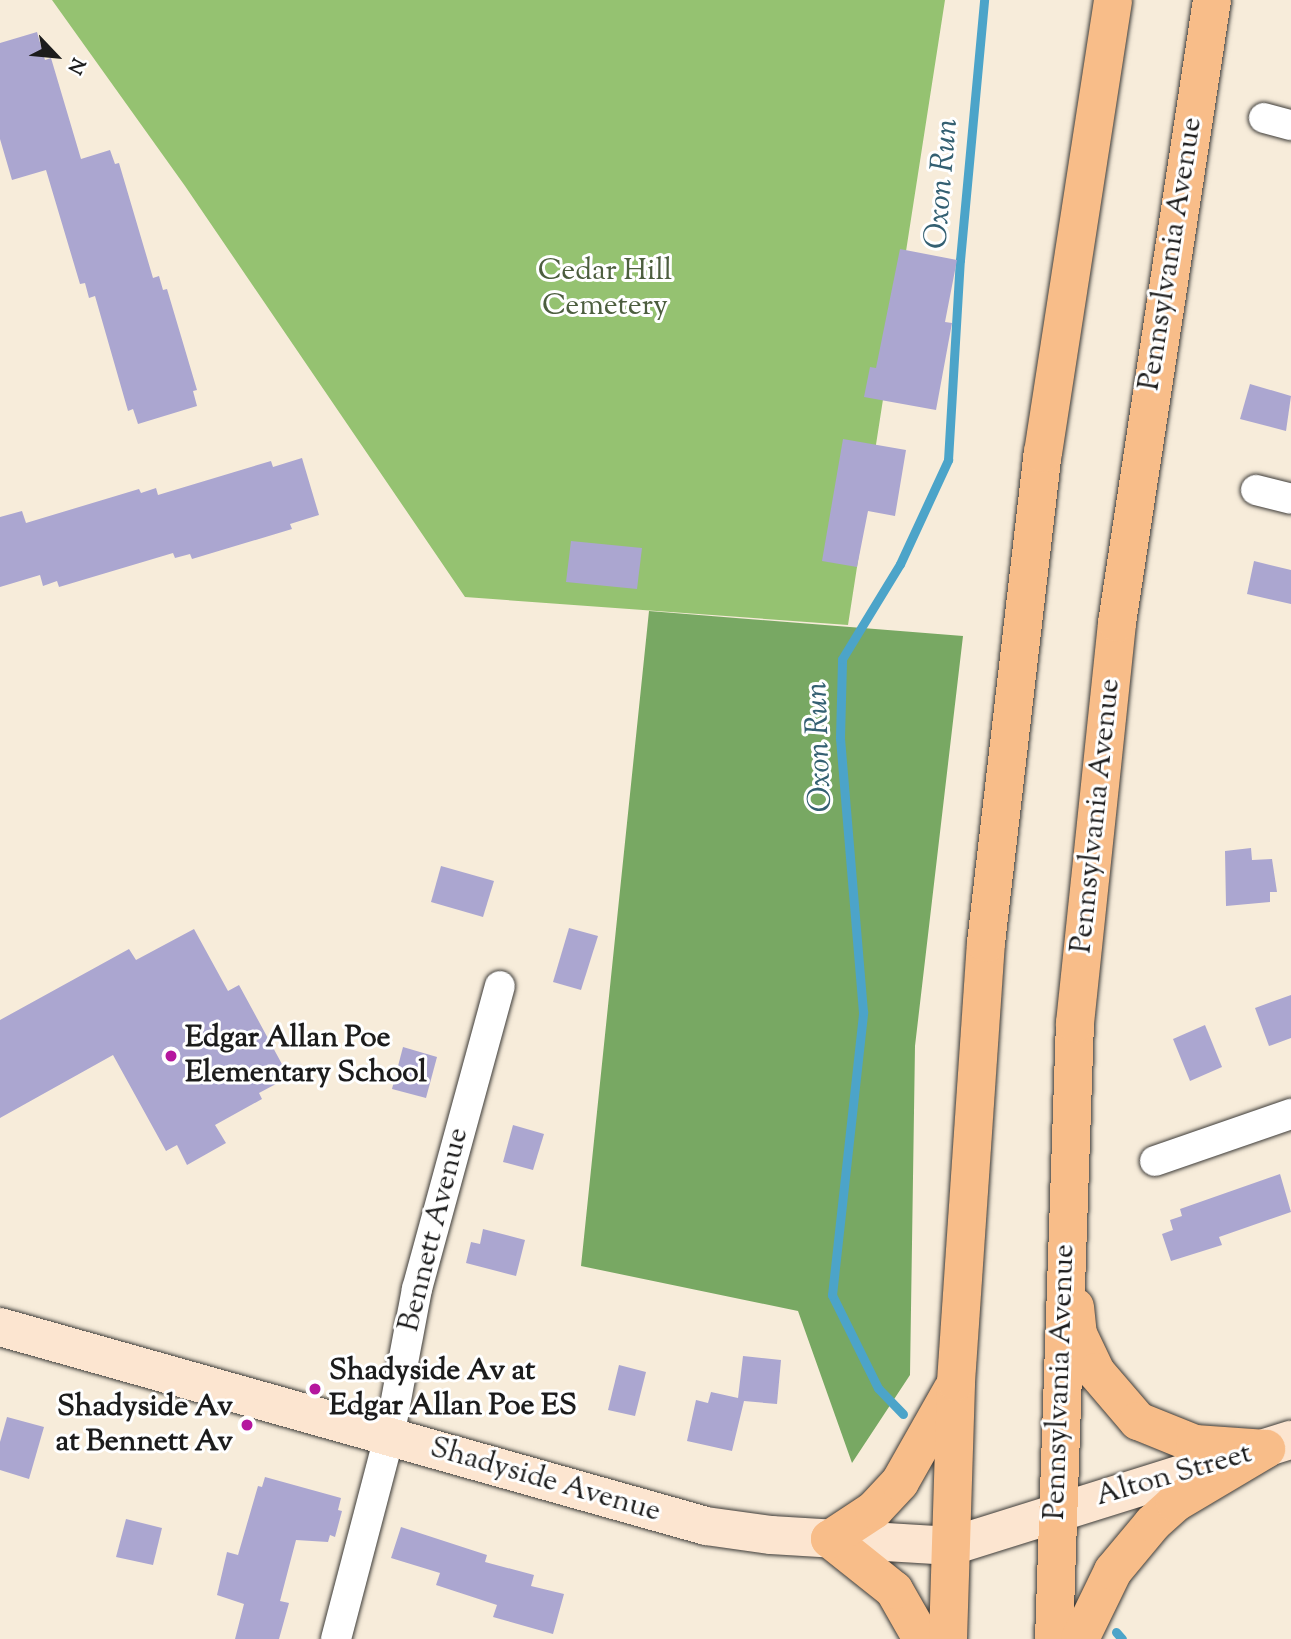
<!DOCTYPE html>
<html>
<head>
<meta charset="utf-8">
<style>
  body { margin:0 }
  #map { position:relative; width:1291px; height:1639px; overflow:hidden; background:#f7ecda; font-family:"Sorts Mill Goudy",serif }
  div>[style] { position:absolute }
  .green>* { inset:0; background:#95c271 }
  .forest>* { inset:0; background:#78a863 }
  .stream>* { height:9px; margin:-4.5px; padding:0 4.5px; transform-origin:4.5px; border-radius:4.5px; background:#4ca4c9 }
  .building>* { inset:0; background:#aba6d0 }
  .roads { filter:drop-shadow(0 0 2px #3d3b38) drop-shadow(0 0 2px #3d3b38) }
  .street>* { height:30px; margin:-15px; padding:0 15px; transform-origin:15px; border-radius:15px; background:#fff }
  .secondary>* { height:38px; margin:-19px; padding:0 19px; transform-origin:19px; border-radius:19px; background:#fce5d0 }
  .highway>* { height:38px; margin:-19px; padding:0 19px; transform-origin:19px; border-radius:19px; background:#f8bd89 }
  .dots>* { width:19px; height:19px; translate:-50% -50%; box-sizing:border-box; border:4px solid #fff; border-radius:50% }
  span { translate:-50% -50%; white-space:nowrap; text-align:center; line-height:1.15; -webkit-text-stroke:6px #fff; paint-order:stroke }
  .street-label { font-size:30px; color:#1c1c1c }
  .park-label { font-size:30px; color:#4c5e3e }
  .poi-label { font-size:30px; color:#1c1c1c; font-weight:700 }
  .left { translate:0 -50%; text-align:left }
  .right { translate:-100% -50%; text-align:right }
  .water-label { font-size:32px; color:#346072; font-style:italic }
  .north { position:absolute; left:21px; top:21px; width:70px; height:70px; -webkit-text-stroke:5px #fff; paint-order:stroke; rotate:116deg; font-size:19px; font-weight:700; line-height:28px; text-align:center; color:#1c1c1c }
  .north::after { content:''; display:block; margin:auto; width:24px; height:32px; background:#1c1c1c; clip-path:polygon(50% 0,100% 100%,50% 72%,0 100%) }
</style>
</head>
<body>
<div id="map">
  <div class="green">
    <div style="clip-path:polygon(52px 0,945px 0,848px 625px,465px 597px,185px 186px)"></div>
  </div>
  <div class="forest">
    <div style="clip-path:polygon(649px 611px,963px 636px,915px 1046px,910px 1375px,852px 1463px,798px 1311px,581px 1266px)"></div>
  </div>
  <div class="stream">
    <div style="left:903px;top:1414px;width:36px;rotate:-134deg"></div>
    <div style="left:878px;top:1388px;width:104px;rotate:-116.3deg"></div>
    <div style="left:832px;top:1295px;width:285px;rotate:-83.7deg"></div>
    <div style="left:863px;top:1012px;width:275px;rotate:-94.8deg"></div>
    <div style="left:840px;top:738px;width:79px;rotate:-88.5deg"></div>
    <div style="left:842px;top:659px;width:111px;rotate:-58.6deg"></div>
    <div style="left:900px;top:564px;width:115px;rotate:-65.2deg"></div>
    <div style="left:948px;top:460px;width:200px;rotate:-86.6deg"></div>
    <div style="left:960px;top:260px;width:261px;rotate:-84.7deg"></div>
    <div style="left:1116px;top:1632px;width:9px;rotate:49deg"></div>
  </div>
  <div class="building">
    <div style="clip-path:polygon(37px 32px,45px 60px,51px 58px,81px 159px,110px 150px,115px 164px,119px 163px,153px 278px,159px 276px,163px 290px,167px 289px,197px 390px,193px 391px,197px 406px,138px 424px,133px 409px,128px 411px,95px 296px,89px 298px,85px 283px,80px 284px,46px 170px,12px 180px,0 139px,0 43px)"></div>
    <div style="clip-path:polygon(900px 249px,957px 260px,945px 322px,952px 323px,936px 410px,864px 397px,870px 367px,876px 368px)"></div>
    <div style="clip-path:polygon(1250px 384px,1291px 396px,1286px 431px,1240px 419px)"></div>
    <div style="clip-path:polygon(843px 439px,906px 450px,895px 516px,868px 511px,857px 567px,822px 561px)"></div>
    <div style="clip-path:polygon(302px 458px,319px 515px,290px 524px,292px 529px,192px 559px,190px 554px,175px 558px,173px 553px,59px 587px,57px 581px,43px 586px,40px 575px,0 587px,0 517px,22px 511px,26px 523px,139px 489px,141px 493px,156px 488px,158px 495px,271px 461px,273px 467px)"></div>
    <div style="clip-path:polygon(571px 541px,642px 548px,637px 589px,566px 582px)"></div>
    <div style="clip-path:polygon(1254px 561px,1291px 570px,1291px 604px,1247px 594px)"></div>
    <div style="clip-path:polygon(1251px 848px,1252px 860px,1272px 859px,1277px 892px,1270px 892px,1270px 902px,1226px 906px,1225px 851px)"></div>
    <div style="clip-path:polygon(441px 866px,494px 881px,483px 917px,431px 902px)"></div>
    <div style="clip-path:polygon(569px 928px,598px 936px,581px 990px,553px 982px)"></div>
    <div style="clip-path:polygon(194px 929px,228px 991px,239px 985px,289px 1077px,259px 1093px,262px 1099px,215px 1125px,226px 1143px,187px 1165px,177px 1145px,166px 1151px,113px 1055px,0 1118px,0 1020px,129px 949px,136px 960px)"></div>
    <div style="clip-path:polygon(1291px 995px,1291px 1038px,1269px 1046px,1255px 1008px)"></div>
    <div style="clip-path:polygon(1205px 1025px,1222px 1067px,1190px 1081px,1173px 1039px)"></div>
    <div style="clip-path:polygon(403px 1047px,437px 1057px,426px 1098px,392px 1089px)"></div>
    <div style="clip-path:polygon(513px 1125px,544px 1134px,533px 1170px,503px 1162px)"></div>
    <div style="clip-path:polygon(1280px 1174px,1291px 1212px,1219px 1237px,1222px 1245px,1171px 1261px,1162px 1234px,1173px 1230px,1170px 1220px,1182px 1216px,1180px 1209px)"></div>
    <div style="clip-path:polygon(483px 1229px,525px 1240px,516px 1276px,466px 1263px,471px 1242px,480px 1244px)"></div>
    <div style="clip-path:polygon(743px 1356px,781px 1360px,777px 1404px,744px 1401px,732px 1451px,687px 1441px,696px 1400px,708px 1403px,711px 1392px,738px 1398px)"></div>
    <div style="clip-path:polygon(619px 1365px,646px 1372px,635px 1416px,608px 1410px)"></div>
    <div style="clip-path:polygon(7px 1417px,44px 1427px,29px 1479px,0 1470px,0 1442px)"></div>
    <div style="clip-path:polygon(265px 1477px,341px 1498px,338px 1510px,342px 1511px,335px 1537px,330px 1535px,328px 1542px,296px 1540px,280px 1601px,289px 1603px,279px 1639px,235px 1639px,244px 1604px,217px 1595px,227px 1552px,238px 1555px,258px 1486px,262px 1487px)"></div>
    <div style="clip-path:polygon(126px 1519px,162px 1528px,153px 1565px,116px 1557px)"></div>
    <div style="clip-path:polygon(401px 1527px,487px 1555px,485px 1562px,534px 1575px,531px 1586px,564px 1594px,553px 1634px,493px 1617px,497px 1605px,436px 1585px,440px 1573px,391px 1558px)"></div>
  </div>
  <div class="roads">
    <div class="street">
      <div style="left:1264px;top:118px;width:28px;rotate:15deg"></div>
      <div style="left:1256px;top:490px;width:36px;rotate:14deg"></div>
      <div style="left:1155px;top:1161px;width:144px;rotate:-19.1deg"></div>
      <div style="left:336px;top:1639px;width:209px;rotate:-75.3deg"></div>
      <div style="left:389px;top:1437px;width:151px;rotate:-79.3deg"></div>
      <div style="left:417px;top:1289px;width:314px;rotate:-74.7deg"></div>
    </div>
    <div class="secondary">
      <div style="left:0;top:1327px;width:734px;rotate:15.74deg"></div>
      <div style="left:706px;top:1526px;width:66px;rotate:7.9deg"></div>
      <div style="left:771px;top:1535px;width:181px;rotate:3.5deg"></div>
      <div style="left:952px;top:1546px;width:355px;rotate:-17.4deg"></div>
    </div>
    <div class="highway">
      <div style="left:1075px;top:1307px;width:27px;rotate:84deg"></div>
      <div style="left:1078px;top:1334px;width:42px;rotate:64.7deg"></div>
      <div style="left:1096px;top:1372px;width:65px;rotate:49.4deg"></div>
      <div style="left:1138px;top:1421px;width:61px;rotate:22deg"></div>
      <div style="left:1195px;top:1444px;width:71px;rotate:4deg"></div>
      <div style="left:922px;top:1639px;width:56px;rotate:-119.7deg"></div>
      <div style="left:894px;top:1590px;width:82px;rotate:-141.4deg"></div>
      <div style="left:830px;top:1539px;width:53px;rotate:-33.4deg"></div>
      <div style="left:874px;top:1510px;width:38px;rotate:-47deg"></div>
      <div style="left:900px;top:1482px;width:106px;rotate:-60.5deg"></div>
      <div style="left:948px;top:1639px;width:257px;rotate:-88.2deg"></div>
      <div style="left:956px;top:1382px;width:440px;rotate:-86.1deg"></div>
      <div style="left:986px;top:943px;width:493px;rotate:-83.4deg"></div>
      <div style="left:1043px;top:453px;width:458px;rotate:-81.2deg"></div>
      <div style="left:1054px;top:1639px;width:616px;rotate:-88.05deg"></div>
      <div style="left:1075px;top:1023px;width:402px;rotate:-84deg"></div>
      <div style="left:1117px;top:623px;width:630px;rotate:-81.33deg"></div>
      <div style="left:1080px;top:1639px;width:76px;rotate:-64.1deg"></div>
      <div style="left:1113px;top:1571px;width:62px;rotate:-50.2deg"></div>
      <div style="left:1153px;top:1523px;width:30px;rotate:-42deg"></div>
      <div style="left:1175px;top:1503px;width:106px;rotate:-30.7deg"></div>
    </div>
  </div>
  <div class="dots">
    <div style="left:171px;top:1056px;background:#b5179e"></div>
    <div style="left:315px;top:1389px;background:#b5179e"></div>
    <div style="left:247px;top:1425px;background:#b5179e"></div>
  </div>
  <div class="street-label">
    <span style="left:1172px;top:254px;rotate:-81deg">Pennsylvania Avenue</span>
    <span style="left:1097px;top:816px;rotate:-84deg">Pennsylvania Avenue</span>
    <span style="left:435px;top:1230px;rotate:-76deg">Bennett Avenue</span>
    <span style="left:1061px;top:1382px;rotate:-88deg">Pennsylvania Avenue</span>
    <span style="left:1174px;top:1476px;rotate:-16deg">Alton Street</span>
    <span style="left:545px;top:1481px;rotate:16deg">Shadyside Avenue</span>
  </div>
  <div class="park-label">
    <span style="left:605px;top:289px">Cedar Hill<br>Cemetery</span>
  </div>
  <div class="poi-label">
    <span class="left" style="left:185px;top:1056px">Edgar Allan Poe<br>Elementary School</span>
    <span class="left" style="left:329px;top:1389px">Shadyside Av at<br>Edgar Allan Poe ES</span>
    <span class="right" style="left:233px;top:1425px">Shadyside Av<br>at Bennett Av</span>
  </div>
  <div class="water-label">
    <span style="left:943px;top:184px;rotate:-85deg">Oxon Run</span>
    <span style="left:820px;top:747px;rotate:-92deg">Oxon Run</span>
  </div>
  <div class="north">N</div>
</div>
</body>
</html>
